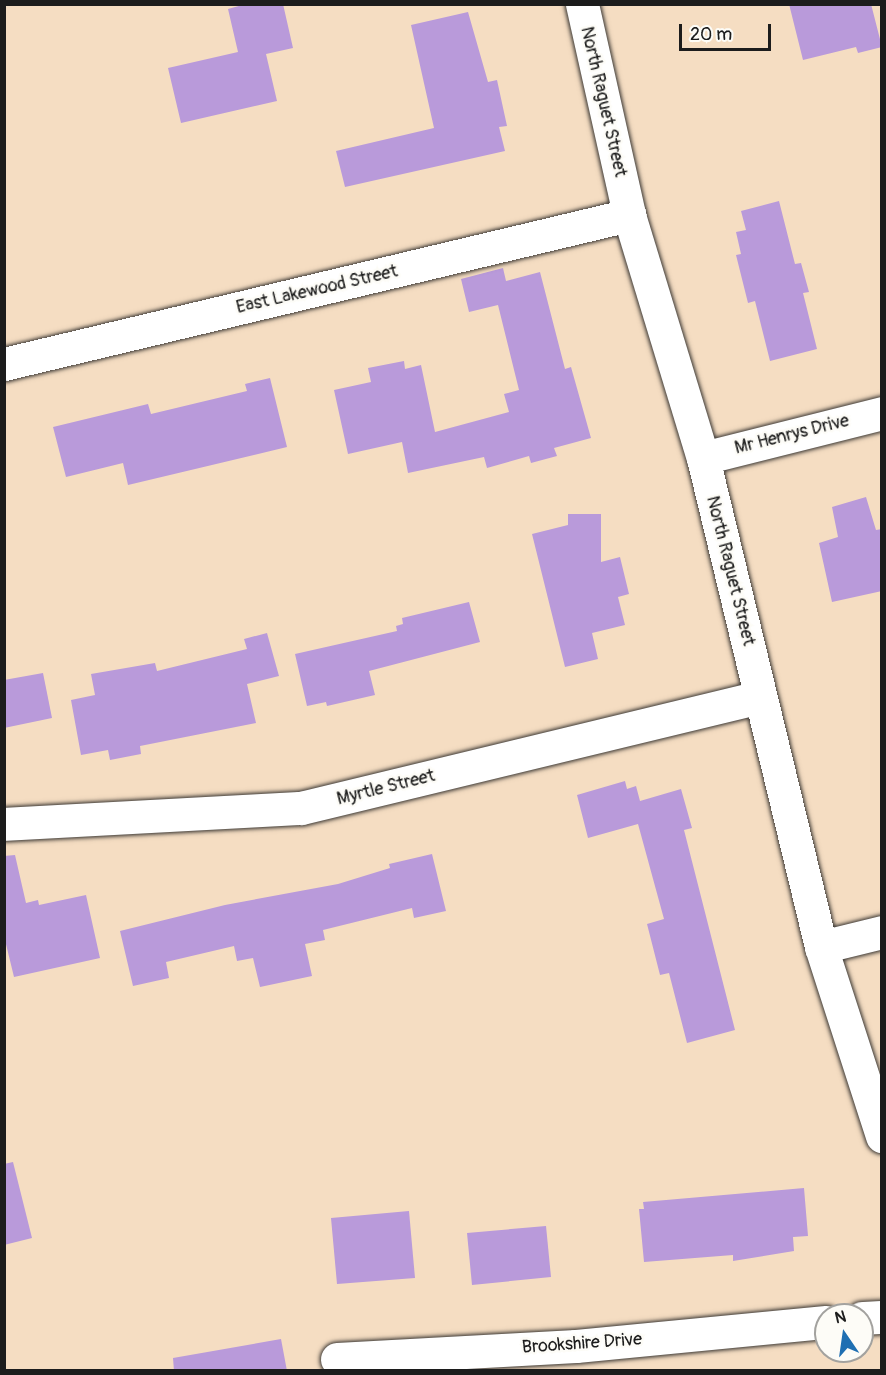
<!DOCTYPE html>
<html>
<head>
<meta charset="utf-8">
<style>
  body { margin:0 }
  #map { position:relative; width:886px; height:1375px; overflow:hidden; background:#f5ddc2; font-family:Pangolin,sans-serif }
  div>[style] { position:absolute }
  .building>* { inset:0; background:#b99ada }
  .roads { filter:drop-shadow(0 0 2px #3d3935) drop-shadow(0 0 2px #3d3935) }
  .minor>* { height:33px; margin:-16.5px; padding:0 16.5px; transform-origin:16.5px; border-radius:16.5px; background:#fff }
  span { translate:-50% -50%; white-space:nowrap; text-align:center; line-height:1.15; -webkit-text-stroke:5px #fdfcf7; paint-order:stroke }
  .street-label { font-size:18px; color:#1c1c1c }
  .frame { position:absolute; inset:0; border:6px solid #1c1c1c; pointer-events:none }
  .north { position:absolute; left:814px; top:1303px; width:60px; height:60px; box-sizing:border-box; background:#fdfcf7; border:2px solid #a3a29f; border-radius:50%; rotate:347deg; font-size:16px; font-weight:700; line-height:24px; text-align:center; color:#1c1c1c }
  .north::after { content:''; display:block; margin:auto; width:21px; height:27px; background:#1f6fb2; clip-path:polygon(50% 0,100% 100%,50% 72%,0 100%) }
  .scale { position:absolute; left:679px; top:24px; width:92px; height:27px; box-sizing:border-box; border:3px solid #1c1c1c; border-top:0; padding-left:8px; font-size:18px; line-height:21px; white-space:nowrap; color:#1c1c1c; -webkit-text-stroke:4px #fdfcf7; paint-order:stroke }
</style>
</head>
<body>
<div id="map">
  <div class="building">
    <div style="clip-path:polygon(246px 4px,283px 4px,293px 48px,266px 54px,277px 101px,181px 123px,168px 68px,238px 52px,228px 9px)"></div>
    <div style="clip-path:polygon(789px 4px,871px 4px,882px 47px,858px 53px,856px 47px,803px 60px)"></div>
    <div style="clip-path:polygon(468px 12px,488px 82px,497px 80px,507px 126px,499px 127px,505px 151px,345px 187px,336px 151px,434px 128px,411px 25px)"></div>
    <div style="clip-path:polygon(779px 201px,795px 264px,801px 263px,809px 292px,803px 293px,817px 349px,770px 361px,755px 301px,748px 303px,736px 255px,741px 254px,736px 232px,746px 230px,741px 211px)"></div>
    <div style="clip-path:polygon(503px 268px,506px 281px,540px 272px,565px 369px,571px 367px,591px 438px,554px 448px,557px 456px,531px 463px,529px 456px,487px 468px,484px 457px,408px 473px,402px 442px,348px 454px,334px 390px,371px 382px,368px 368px,404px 361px,405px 369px,421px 365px,435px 432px,509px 412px,504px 394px,519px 390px,498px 305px,469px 312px,461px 279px)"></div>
    <div style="clip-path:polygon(270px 378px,287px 447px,128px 485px,123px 463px,66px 477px,53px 427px,148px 404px,151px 414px,247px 391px,245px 384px)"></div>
    <div style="clip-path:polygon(866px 497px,876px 530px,882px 529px,882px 591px,832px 602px,819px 543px,838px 537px,832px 507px)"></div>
    <div style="clip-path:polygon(568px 514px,601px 514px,601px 562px,620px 557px,629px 594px,618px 597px,625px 625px,592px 633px,598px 659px,565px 667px,532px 534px,568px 525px)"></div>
    <div style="clip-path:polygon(469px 602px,480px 642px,369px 671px,375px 695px,327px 706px,326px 702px,307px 706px,295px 654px,397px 631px,396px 626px,403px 624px,402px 618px)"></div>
    <div style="clip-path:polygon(267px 633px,279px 676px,247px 684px,256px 723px,140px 746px,141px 754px,110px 760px,108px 750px,81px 755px,71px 700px,95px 695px,91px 674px,155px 663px,157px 671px,247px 649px,244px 639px)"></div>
    <div style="clip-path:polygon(43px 673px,52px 718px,4px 728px,4px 680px)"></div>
    <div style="clip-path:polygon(625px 781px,627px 789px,636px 786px,640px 801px,681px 789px,692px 828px,684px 830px,735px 1030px,687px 1043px,669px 973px,660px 975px,647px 924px,664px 919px,638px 824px,588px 838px,577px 795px)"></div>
    <div style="clip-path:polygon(432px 854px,446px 911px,414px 918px,412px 908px,323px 930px,325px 940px,305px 944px,312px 976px,260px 987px,253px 958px,237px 961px,234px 946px,166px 962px,169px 978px,133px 986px,120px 931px,225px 905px,338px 884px,390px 868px,389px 864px)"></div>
    <div style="clip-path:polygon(15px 855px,26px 903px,38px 900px,39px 905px,86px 895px,100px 958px,14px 977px,4px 936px,4px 856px)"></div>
    <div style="clip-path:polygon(13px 1162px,32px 1238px,4px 1245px,4px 1164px)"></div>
    <div style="clip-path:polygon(804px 1188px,808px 1236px,793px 1237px,794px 1251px,733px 1261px,733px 1255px,644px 1262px,639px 1209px,644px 1209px,643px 1202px)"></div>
    <div style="clip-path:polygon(409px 1211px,415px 1278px,337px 1284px,331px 1218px)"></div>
    <div style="clip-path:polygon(546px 1226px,551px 1277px,472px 1285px,467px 1233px)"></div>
    <div style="clip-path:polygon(281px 1339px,287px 1371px,174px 1371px,173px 1358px)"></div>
  </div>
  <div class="roads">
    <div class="minor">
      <div style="left:582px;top:4px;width:216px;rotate:77.4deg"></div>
      <div style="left:629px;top:215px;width:254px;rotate:73.1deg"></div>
      <div style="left:703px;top:458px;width:503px;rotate:76.43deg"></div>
      <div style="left:821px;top:947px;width:199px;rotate:72.1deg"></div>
      <div style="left:4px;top:364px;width:643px;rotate:-13.41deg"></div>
      <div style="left:703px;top:458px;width:185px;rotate:-14.1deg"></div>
      <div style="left:4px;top:824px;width:297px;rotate:-3.1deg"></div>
      <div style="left:301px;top:808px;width:472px;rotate:-13.6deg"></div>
      <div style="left:821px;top:947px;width:63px;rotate:-13.8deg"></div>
      <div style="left:862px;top:1318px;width:20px;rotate:-3deg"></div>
      <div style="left:337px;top:1359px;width:239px;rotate:-3.1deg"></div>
      <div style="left:576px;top:1346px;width:251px;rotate:-5.5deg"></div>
    </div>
  </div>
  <div class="street-label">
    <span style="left:603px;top:102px;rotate:77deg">North Raguet Street</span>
    <span style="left:317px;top:290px;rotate:-13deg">East Lakewood Street</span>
    <span style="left:792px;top:435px;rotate:-14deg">Mr Henrys Drive</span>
    <span style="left:730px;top:571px;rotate:76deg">North Raguet Street</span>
    <span style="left:386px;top:788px;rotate:-14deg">Myrtle Street</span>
    <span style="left:582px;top:1344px;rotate:-4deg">Brookshire Drive</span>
  </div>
  <div class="frame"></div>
  <div class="north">N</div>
  <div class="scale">20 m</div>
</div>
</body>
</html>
